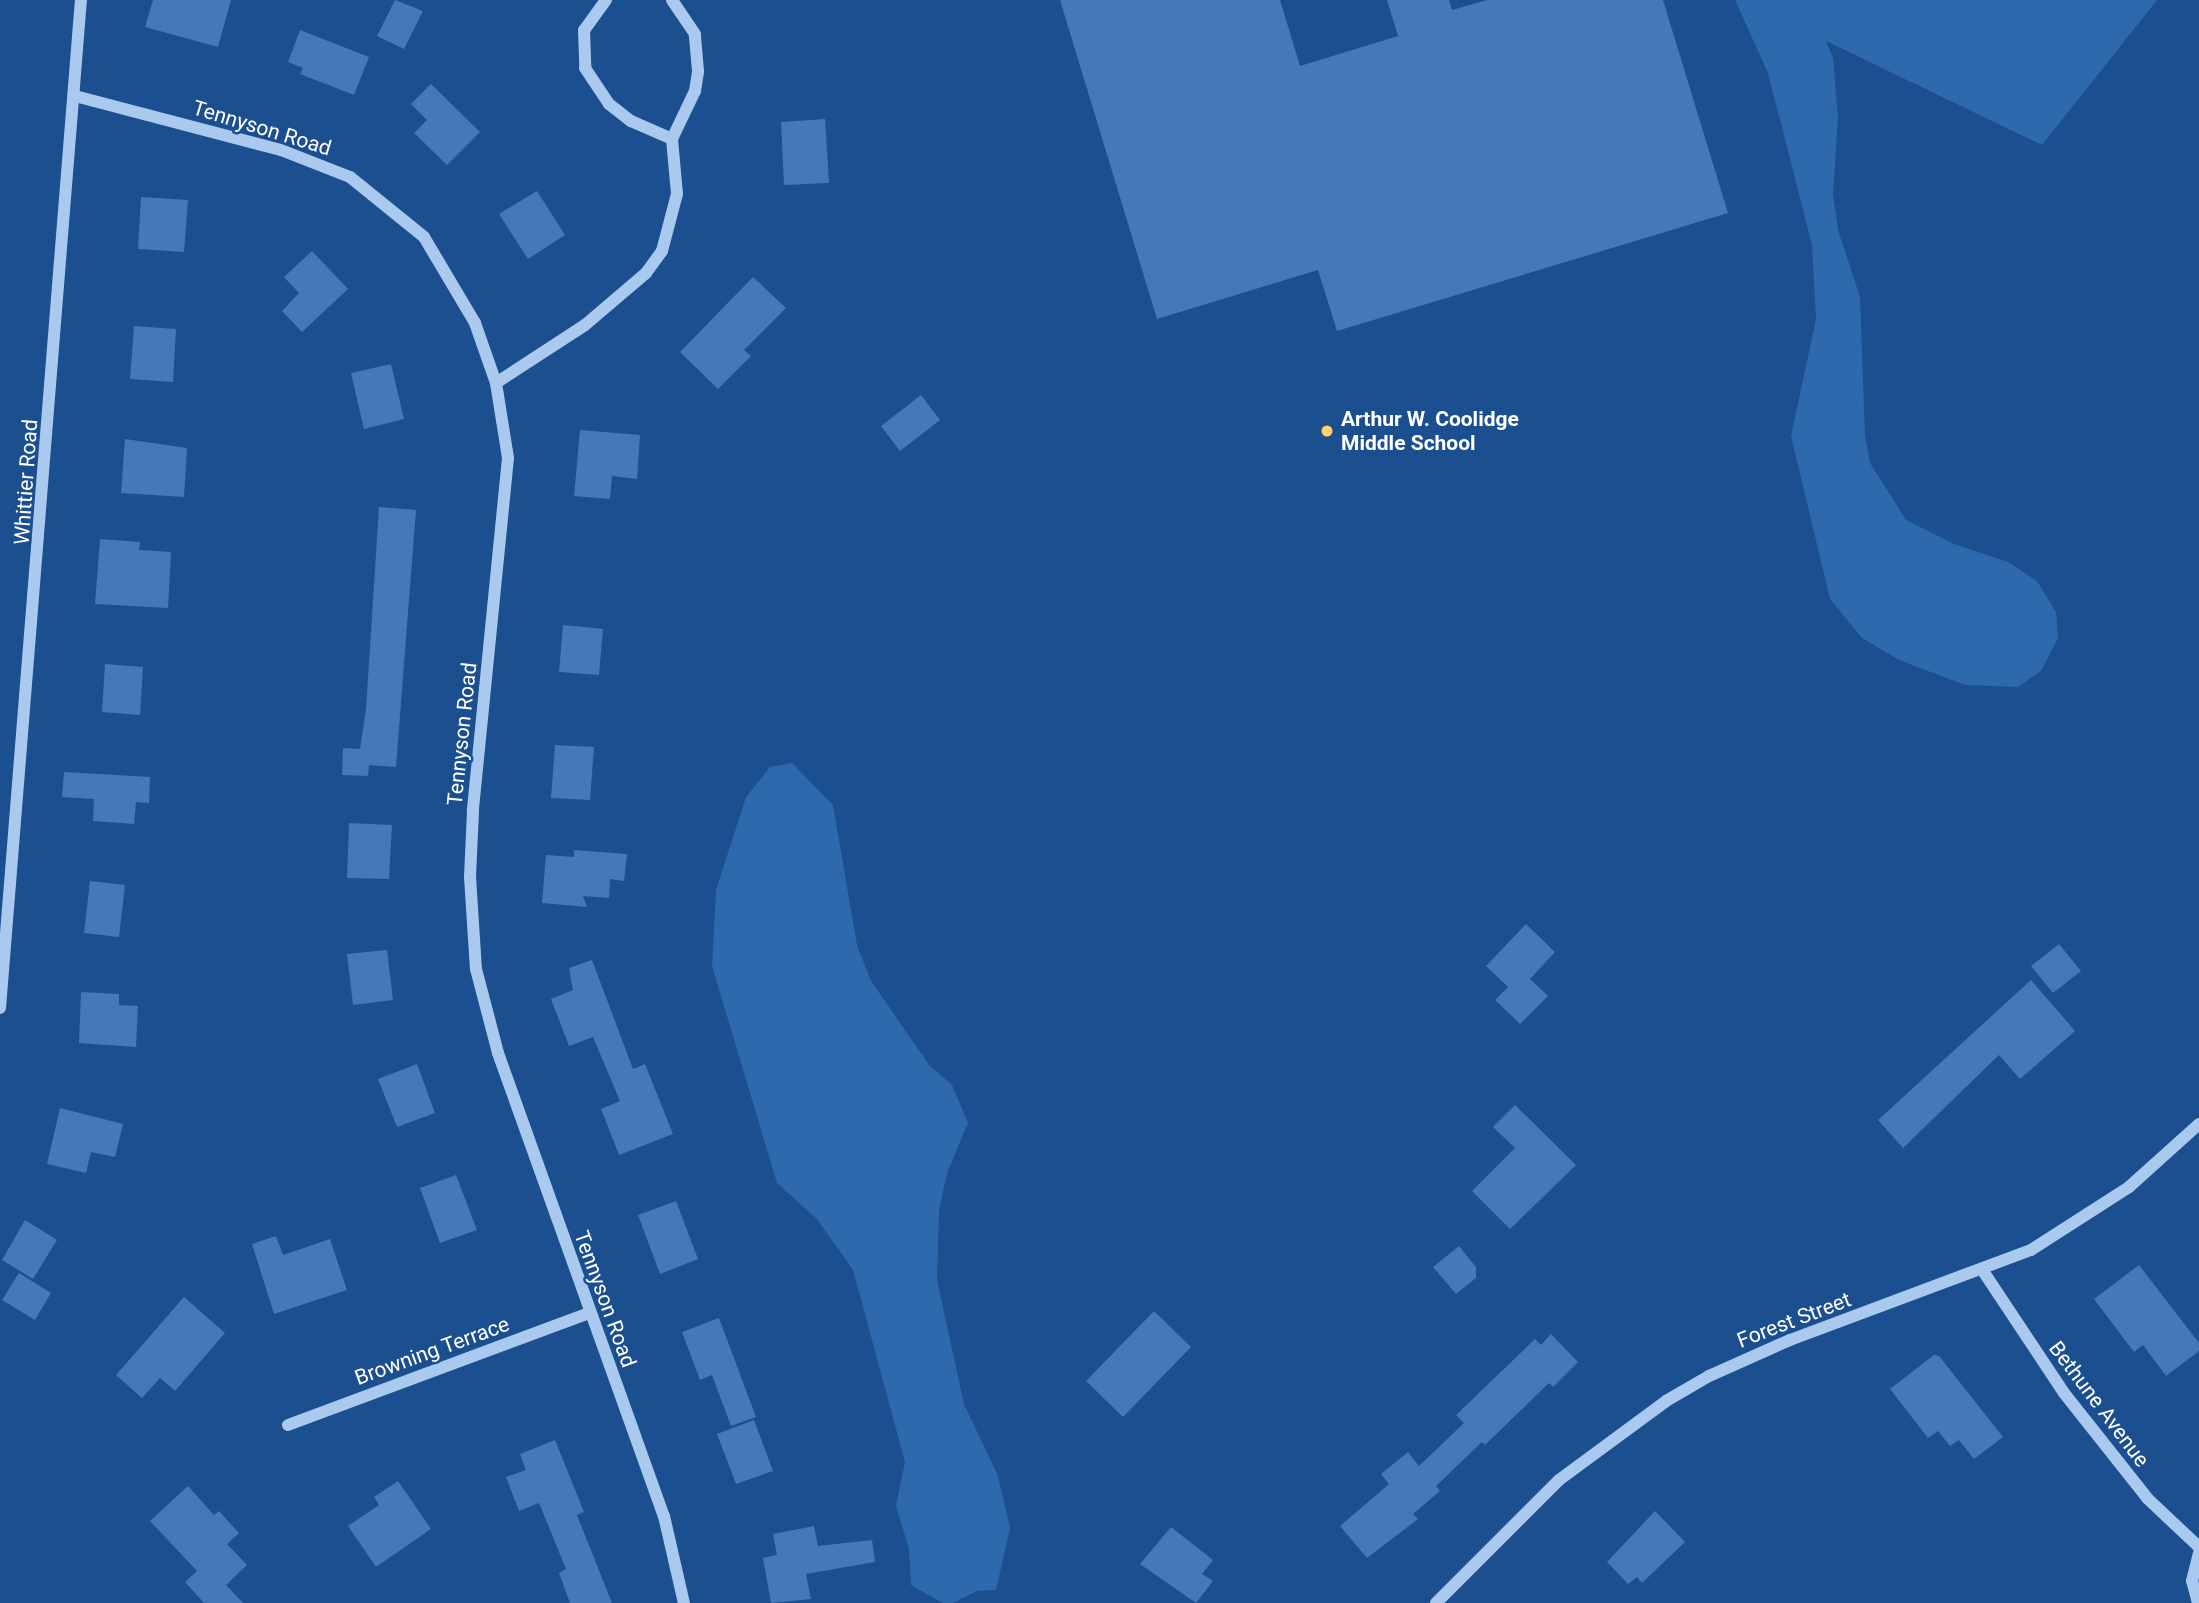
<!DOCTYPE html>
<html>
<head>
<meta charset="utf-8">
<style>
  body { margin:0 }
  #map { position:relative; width:2199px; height:1603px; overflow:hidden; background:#1b4f8f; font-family:Roboto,sans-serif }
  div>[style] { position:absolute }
  .green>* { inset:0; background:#2e69ad }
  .building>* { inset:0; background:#4478b7 }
  .minor>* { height:12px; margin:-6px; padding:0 6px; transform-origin:6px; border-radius:6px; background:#a9c9ee }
  .dots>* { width:19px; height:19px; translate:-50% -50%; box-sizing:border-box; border:4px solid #1b4f8f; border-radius:50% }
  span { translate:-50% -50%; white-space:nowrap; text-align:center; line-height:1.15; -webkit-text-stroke:5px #1b4f8f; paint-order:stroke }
  .street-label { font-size:21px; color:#fff }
  .poi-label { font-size:21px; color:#fff; font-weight:700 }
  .left { translate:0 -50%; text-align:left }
</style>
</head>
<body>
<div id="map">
  <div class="green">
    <div style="clip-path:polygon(1735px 0,2157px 0,2042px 145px,1826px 41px,1833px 58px,1838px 118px,1833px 194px,1838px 230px,1860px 297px,1865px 436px,1870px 463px,1906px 520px,1954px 544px,2008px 562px,2037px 581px,2056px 612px,2058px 638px,2041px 671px,2018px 687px,1965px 685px,1899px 660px,1862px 638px,1830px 599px,1791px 436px,1816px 319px,1812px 245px,1768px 73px)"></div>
    <div style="clip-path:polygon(792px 763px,833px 805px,857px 945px,871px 981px,930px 1066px,952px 1085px,968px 1123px,947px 1173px,939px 1211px,937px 1280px,964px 1404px,998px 1476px,1010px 1528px,996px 1590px,977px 1591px,953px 1603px,943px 1603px,911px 1585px,909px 1549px,896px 1506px,905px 1462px,853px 1270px,817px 1219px,777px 1183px,712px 966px,716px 890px,746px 797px,770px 767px)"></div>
  </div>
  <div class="building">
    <div style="clip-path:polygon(153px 0,231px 0,218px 47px,145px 27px)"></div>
    <div style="clip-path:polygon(395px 0,423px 11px,404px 49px,377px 36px)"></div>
    <div style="clip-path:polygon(1060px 0,1280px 0,1300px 66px,1398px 36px,1387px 0,1449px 0,1452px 10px,1487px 0,1663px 0,1728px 213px,1337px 331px,1318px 270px,1157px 319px)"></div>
    <div style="clip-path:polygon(300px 30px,369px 57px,354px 95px,300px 74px,303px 68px,288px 62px)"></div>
    <div style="clip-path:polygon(431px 84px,480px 132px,447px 165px,414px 133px,427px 120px,411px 104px)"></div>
    <div style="clip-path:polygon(825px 119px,829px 183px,784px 185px,781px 122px)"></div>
    <div style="clip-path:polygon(537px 191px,565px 235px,528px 259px,499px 214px)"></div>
    <div style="clip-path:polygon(141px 197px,188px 200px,184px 252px,138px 249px)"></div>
    <div style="clip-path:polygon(312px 251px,348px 289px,302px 332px,282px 311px,299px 293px,284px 277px)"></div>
    <div style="clip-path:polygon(753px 277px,786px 308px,744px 350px,751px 356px,718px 389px,680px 352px)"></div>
    <div style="clip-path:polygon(134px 326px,176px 329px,173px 382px,130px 379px)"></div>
    <div style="clip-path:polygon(391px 364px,404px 419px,364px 429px,351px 373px)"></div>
    <div style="clip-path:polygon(921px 395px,940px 420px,900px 451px,881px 426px)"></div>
    <div style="clip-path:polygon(580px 430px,640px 435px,637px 479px,612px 476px,610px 499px,574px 496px)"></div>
    <div style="clip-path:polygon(125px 439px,187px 448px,184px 497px,121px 493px)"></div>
    <div style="clip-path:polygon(379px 507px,416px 510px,396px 767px,369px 765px,368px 776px,342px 775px,343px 748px,360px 749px,366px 709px)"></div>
    <div style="clip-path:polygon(100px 539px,140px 542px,139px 550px,171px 552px,168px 608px,95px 604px)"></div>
    <div style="clip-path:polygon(563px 625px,603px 629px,599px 675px,559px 672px)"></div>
    <div style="clip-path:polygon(105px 664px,143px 667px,140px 715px,102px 712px)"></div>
    <div style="clip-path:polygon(555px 745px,594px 747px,590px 800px,551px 798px)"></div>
    <div style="clip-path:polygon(64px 772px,150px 777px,149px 803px,136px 802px,134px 824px,93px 821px,94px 799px,62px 797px)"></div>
    <div style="clip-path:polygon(349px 823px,392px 825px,389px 879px,347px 878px)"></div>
    <div style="clip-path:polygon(574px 850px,627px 854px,624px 881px,610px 879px,609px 898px,583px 896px,587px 907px,542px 903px,546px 855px,574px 857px)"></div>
    <div style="clip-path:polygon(90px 881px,125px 885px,119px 937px,84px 933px)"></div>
    <div style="clip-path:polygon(1526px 924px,1555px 952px,1530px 979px,1548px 996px,1520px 1024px,1495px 1000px,1508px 987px,1486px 966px)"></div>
    <div style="clip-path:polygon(2059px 944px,2081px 971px,2053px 993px,2031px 966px)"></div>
    <div style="clip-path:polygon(387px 950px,393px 1000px,353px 1005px,347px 954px)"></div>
    <div style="clip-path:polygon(592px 960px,633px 1069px,645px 1064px,673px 1134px,619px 1155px,601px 1109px,620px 1101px,593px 1037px,569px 1046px,551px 999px,573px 990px,569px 968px)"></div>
    <div style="clip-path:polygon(2031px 980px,2075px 1031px,2020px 1079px,1999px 1055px,1903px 1148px,1878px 1120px)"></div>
    <div style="clip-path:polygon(81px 992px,119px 994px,119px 1005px,138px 1006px,136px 1047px,79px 1043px)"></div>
    <div style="clip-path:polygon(417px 1064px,435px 1113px,397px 1127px,378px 1079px)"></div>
    <div style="clip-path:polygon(1515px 1105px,1576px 1165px,1510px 1229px,1472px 1191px,1515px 1148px,1493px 1127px)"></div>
    <div style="clip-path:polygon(60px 1108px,123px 1124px,115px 1157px,91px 1152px,86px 1173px,47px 1164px)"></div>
    <div style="clip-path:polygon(456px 1175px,477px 1230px,440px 1243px,420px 1188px)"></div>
    <div style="clip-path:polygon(676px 1201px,698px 1259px,660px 1274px,638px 1215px)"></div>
    <div style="clip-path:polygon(25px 1220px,57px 1240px,33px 1279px,2px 1260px)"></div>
    <div style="clip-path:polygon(276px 1236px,283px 1255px,330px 1239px,347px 1290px,274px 1314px,252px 1244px)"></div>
    <div style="clip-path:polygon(1459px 1246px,1476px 1267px,1476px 1278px,1456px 1294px,1433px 1267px)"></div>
    <div style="clip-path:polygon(2139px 1265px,2199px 1343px,2199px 1351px,2166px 1376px,2143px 1345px,2134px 1352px,2094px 1299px)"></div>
    <div style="clip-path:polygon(19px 1273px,51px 1293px,35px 1320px,2px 1300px)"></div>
    <div style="clip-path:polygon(184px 1297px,225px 1333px,175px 1391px,160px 1378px,142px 1398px,116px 1375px)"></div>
    <div style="clip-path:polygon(1154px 1311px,1191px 1347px,1123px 1417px,1086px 1381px)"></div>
    <div style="clip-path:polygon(719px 1318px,756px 1417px,731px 1426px,712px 1375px,700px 1380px,682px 1332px)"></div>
    <div style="clip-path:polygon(1551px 1334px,1578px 1362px,1553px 1387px,1549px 1383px,1485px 1445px,1482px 1442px,1436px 1486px,1440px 1491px,1413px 1514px,1418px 1519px,1367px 1558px,1340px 1526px,1389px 1484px,1381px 1474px,1408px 1452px,1419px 1466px,1464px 1423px,1456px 1415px,1535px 1339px,1541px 1345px)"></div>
    <div style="clip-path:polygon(1934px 1355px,1939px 1356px,2003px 1437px,1974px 1459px,1959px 1440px,1950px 1446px,1938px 1431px,1928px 1438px,1890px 1389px)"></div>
    <div style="clip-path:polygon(754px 1420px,773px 1471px,736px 1484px,717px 1434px)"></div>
    <div style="clip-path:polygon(555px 1440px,584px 1512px,577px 1515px,612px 1603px,570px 1603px,559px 1573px,566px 1569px,539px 1503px,519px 1511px,506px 1477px,526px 1470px,520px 1454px)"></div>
    <div style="clip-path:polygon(398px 1481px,431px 1529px,376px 1567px,348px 1526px,379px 1505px,374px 1497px)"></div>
    <div style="clip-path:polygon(188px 1486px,214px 1515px,219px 1511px,239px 1533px,227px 1544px,247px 1565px,226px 1585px,243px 1603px,204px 1603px,185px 1582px,197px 1571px,150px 1521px)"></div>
    <div style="clip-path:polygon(1655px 1511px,1685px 1542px,1642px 1583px,1637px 1577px,1628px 1584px,1607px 1562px)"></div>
    <div style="clip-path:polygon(814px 1526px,818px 1546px,872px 1540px,875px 1562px,806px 1574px,811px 1599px,771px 1603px,763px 1558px,777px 1555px,773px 1534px)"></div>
    <div style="clip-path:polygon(1171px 1527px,1213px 1560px,1202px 1574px,1213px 1581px,1196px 1603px,1140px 1564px)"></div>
  </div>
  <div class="minor">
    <div style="left:606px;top:0;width:37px;rotate:126deg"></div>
    <div style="left:584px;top:30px;width:38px;rotate:88deg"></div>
    <div style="left:585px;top:68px;width:43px;rotate:56.3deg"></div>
    <div style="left:609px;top:104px;width:28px;rotate:38deg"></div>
    <div style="left:631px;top:121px;width:45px;rotate:23.7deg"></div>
    <div style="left:75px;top:96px;width:213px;rotate:14.7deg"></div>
    <div style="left:281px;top:150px;width:74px;rotate:21.4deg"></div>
    <div style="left:350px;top:177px;width:95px;rotate:39deg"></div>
    <div style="left:424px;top:237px;width:100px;rotate:59.3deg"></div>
    <div style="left:475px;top:323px;width:64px;rotate:70.7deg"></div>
    <div style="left:496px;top:383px;width:76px;rotate:80.9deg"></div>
    <div style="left:508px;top:458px;width:355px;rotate:95.7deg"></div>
    <div style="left:473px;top:811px;width:66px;rotate:92.6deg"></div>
    <div style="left:470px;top:877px;width:92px;rotate:86.3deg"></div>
    <div style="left:476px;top:969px;width:87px;rotate:75.3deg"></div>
    <div style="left:498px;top:1053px;width:492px;rotate:70.3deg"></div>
    <div style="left:664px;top:1516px;width:89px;rotate:77.1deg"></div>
    <div style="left:496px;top:383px;width:106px;rotate:-33.1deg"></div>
    <div style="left:585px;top:325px;width:80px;rotate:-40.4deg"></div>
    <div style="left:646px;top:273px;width:27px;rotate:-54deg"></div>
    <div style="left:662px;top:251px;width:59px;rotate:-75.3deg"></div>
    <div style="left:677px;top:194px;width:55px;rotate:-95.2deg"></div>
    <div style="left:672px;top:139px;width:53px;rotate:-64.4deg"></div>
    <div style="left:695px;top:91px;width:20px;rotate:-81deg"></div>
    <div style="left:698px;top:71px;width:37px;rotate:-95deg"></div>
    <div style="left:695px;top:34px;width:41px;rotate:-124.1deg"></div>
    <div style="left:0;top:1008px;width:1011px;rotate:-85.41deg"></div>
    <div style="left:1983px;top:1271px;width:146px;rotate:56.4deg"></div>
    <div style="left:2064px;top:1393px;width:135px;rotate:51.6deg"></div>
    <div style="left:2148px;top:1499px;width:70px;rotate:43.3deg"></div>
    <div style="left:288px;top:1425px;width:321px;rotate:-20.4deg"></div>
    <div style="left:1436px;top:1603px;width:174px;rotate:-45deg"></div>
    <div style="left:1559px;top:1480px;width:133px;rotate:-36.4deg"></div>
    <div style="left:1666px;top:1401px;width:50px;rotate:-30.2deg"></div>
    <div style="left:1709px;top:1376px;width:89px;rotate:-24deg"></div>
    <div style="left:1790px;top:1340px;width:257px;rotate:-20.5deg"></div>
    <div style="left:2031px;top:1250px;width:117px;rotate:-32.7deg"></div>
    <div style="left:2129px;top:1187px;width:94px;rotate:-42deg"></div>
    <div style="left:2198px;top:1603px;width:23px;rotate:-105deg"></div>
    <div style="left:2192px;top:1581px;width:29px;rotate:-76deg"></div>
  </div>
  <div class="dots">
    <div style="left:1327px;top:431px;background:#ffd166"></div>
  </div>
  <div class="street-label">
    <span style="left:262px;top:128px;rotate:17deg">Tennyson Road</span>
    <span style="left:26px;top:482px;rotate:-86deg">Whittier Road</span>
    <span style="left:462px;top:734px;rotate:-84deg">Tennyson Road</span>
    <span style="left:605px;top:1299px;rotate:70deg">Tennyson Road</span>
    <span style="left:1794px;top:1320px;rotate:-21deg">Forest Street</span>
    <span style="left:432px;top:1351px;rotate:-20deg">Browning Terrace</span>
    <span style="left:2099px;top:1404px;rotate:53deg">Bethune Avenue</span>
  </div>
  <div class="poi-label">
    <span class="left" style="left:1341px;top:431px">Arthur W. Coolidge<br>Middle School</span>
  </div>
</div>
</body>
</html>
